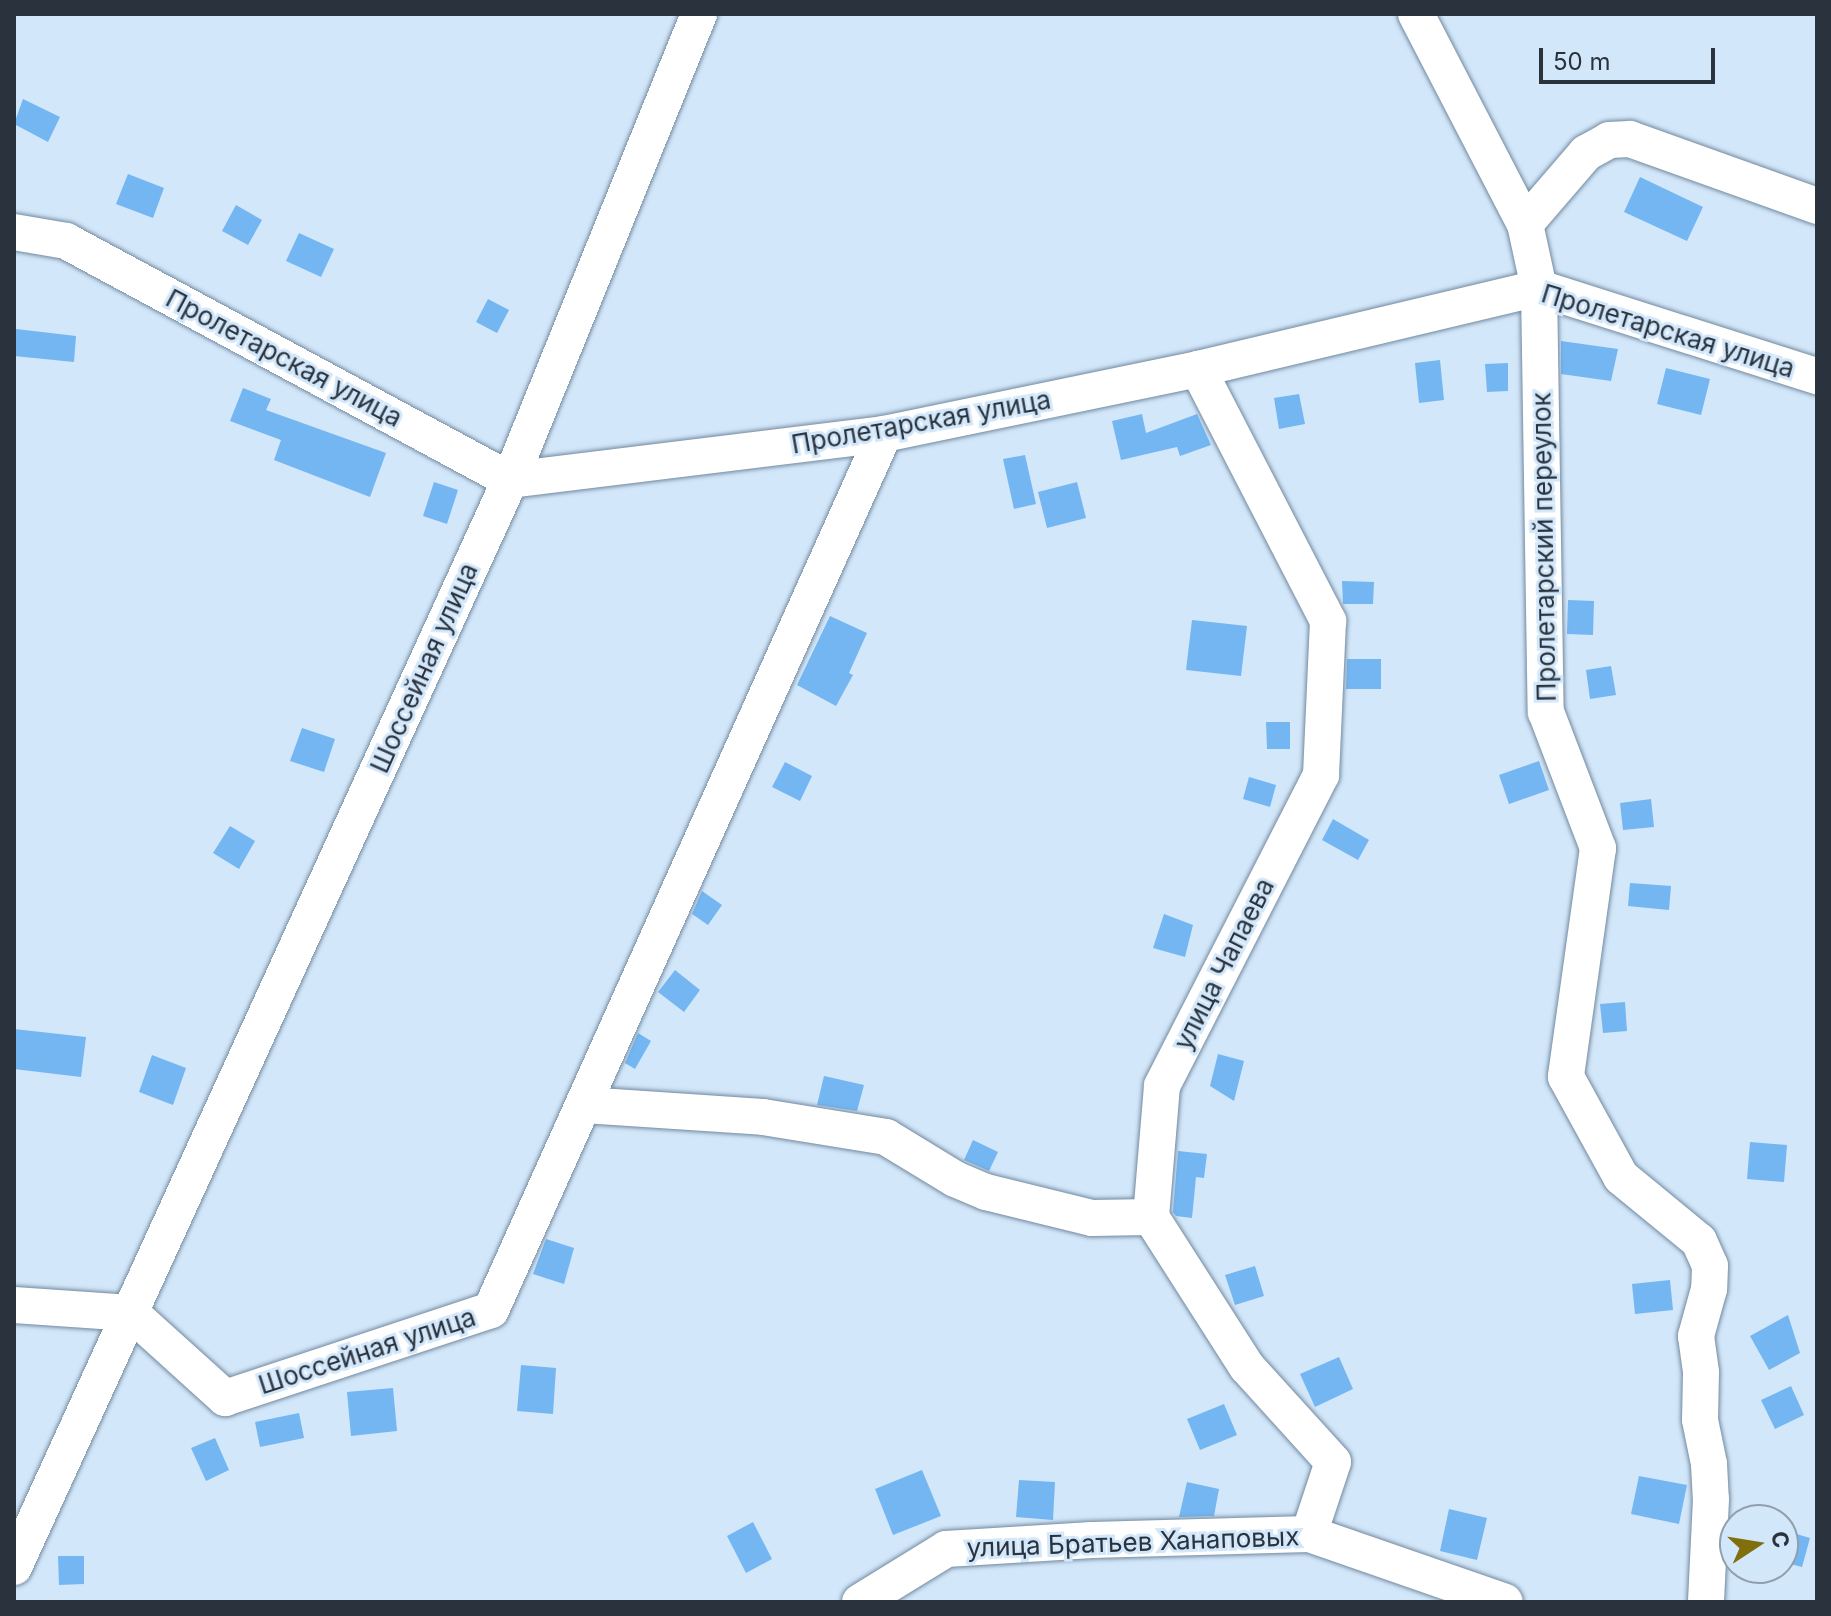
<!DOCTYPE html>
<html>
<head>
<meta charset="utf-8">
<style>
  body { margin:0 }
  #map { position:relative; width:1831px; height:1616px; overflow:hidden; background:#d3e7fa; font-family:Inter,sans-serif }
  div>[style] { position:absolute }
  .building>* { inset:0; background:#73b6f2 }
  .roads { filter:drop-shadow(0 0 2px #72899f) drop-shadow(0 0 2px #72899f) }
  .minor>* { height:36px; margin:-18px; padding:0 18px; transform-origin:18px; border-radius:18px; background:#fff }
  span { translate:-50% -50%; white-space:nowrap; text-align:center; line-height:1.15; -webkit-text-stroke:6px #d3e7fa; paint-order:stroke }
  .street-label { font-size:26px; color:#2a333d }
  .frame { position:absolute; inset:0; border:16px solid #2a333d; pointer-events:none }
  .north { position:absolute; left:1719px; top:1504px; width:80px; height:80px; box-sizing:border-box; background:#d3e7fa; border:2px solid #8f9fae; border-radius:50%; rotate:78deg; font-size:22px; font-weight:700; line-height:32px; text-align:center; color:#2a333d }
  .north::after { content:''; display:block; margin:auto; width:28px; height:36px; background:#816e0c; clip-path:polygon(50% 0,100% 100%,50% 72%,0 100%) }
  .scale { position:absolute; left:1539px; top:48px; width:176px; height:36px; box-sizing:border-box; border:4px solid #2a333d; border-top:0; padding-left:10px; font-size:24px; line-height:28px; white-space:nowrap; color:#2a333d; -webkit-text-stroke:6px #d3e7fa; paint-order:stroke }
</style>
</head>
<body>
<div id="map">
  <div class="building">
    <div style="clip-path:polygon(23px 99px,60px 117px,48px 142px,14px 124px)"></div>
    <div style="clip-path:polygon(128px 174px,164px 188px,153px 218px,116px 204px)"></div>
    <div style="clip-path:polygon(1640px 177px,1703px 207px,1687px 241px,1624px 212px)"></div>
    <div style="clip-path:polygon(236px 205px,262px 220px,248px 245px,222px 231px)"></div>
    <div style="clip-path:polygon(299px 233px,334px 249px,321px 277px,286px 261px)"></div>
    <div style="clip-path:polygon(488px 299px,509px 310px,497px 333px,476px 322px)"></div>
    <div style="clip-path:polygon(16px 329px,76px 336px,74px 362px,14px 356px)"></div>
    <div style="clip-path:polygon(1561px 341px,1618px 349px,1611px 381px,1561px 374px)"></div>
    <div style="clip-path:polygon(1440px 360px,1444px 400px,1419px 403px,1415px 363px)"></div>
    <div style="clip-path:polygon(1508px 363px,1508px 391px,1487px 392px,1485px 364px)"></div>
    <div style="clip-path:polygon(1666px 368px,1710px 379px,1701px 415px,1657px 404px)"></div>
    <div style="clip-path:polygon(243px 388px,271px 399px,266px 410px,386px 453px,370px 497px,274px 460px,281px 440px,230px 421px)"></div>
    <div style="clip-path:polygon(1299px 394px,1305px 424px,1279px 429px,1274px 398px)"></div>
    <div style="clip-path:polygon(1142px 414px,1146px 433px,1197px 414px,1211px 445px,1180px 456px,1177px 447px,1121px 460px,1112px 421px)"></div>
    <div style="clip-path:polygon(1025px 455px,1036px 504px,1014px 509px,1003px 459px)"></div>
    <div style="clip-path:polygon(434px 482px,458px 490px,447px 524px,423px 516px)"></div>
    <div style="clip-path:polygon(1077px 482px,1086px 518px,1047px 528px,1038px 492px)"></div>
    <div style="clip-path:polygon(1342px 581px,1374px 582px,1373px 604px,1343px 604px)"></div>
    <div style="clip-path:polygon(1568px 600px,1594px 601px,1593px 635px,1567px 634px)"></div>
    <div style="clip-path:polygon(830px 616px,867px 633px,849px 673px,853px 675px,836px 706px,797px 685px)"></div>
    <div style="clip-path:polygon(1192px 620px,1247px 626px,1241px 676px,1186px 670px)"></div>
    <div style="clip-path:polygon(1347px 659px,1381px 659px,1381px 689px,1346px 689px)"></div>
    <div style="clip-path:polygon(1611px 666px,1616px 695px,1590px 699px,1586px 670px)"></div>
    <div style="clip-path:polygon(1266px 722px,1290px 722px,1290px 749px,1267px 749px)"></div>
    <div style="clip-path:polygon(302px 728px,335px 739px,324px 772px,290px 761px)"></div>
    <div style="clip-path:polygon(1539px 761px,1549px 790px,1509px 804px,1499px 775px)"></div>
    <div style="clip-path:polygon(785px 762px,812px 776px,800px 801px,772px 787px)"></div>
    <div style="clip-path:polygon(1249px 777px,1276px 785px,1270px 807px,1243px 799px)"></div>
    <div style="clip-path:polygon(1651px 799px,1654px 827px,1623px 830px,1620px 803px)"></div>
    <div style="clip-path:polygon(1333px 819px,1369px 840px,1358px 860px,1322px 840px)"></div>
    <div style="clip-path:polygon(230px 826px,255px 841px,239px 869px,213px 853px)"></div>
    <div style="clip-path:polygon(1630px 883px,1671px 886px,1669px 910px,1628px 906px)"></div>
    <div style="clip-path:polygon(702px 891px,722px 905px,708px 925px,692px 914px)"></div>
    <div style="clip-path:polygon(1164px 914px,1193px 925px,1185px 957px,1153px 948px)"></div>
    <div style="clip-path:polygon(675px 970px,700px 990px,684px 1012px,658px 992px)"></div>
    <div style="clip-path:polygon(1625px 1002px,1627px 1031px,1603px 1033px,1600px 1004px)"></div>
    <div style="clip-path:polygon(14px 1029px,86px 1037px,81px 1077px,14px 1069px)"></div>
    <div style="clip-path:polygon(638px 1033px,651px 1041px,635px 1069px,625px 1063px)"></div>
    <div style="clip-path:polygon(1218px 1054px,1244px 1061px,1234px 1101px,1210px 1086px)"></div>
    <div style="clip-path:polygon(152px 1055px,186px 1068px,173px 1105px,139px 1092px)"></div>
    <div style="clip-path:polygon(824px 1076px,864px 1085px,857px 1111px,817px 1105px)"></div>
    <div style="clip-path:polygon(973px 1140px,998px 1152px,989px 1171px,964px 1160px)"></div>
    <div style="clip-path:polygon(1750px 1142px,1787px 1145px,1784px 1182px,1747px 1179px)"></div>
    <div style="clip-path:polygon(1178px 1151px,1207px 1154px,1204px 1178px,1196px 1177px,1192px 1218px,1176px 1216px,1173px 1212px)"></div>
    <div style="clip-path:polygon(546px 1239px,574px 1248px,564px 1284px,533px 1274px)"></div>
    <div style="clip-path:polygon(1255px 1266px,1264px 1296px,1235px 1305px,1225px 1275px)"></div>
    <div style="clip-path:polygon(1670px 1280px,1673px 1310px,1635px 1314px,1632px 1284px)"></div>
    <div style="clip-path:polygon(1788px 1315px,1800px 1353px,1769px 1370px,1750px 1336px)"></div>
    <div style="clip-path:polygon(1339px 1357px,1353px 1389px,1315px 1407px,1300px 1374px)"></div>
    <div style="clip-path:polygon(521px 1365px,556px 1368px,553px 1414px,517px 1411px)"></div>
    <div style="clip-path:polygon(1791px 1386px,1804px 1415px,1775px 1429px,1761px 1400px)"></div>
    <div style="clip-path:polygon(393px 1388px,397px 1431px,351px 1436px,347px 1392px)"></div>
    <div style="clip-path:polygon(1224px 1404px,1237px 1435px,1200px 1450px,1187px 1419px)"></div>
    <div style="clip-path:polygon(299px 1413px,304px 1438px,260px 1447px,255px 1422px)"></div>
    <div style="clip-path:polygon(215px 1438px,229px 1470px,206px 1481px,191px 1448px)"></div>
    <div style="clip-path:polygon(922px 1470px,941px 1516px,893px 1535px,875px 1489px)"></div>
    <div style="clip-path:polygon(1639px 1476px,1687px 1485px,1679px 1524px,1631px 1514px)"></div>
    <div style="clip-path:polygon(1019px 1480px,1055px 1482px,1053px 1520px,1016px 1517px)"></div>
    <div style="clip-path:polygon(1187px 1482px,1219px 1489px,1214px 1516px,1179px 1517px)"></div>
    <div style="clip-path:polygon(1449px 1509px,1487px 1518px,1477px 1560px,1440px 1551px)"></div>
    <div style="clip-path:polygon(753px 1522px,772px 1559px,746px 1573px,727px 1536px)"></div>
    <div style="clip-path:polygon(1783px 1530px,1810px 1538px,1802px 1567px,1783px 1562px)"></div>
    <div style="clip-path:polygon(58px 1556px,84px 1556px,84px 1584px,59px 1585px)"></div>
  </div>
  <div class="roads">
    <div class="minor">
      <div style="left:1416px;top:14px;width:237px;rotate:62.6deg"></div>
      <div style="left:1525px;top:224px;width:66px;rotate:77.7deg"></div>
      <div style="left:1539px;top:288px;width:424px;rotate:89.1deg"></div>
      <div style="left:1546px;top:712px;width:146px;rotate:69.1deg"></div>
      <div style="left:1598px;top:848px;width:231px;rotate:98deg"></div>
      <div style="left:1566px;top:1077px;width:114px;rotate:61.2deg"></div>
      <div style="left:1621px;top:1177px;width:101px;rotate:39.4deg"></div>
      <div style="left:1699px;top:1241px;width:27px;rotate:66deg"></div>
      <div style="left:1710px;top:1266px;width:23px;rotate:92deg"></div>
      <div style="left:1709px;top:1289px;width:49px;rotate:105.5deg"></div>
      <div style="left:1696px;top:1336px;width:37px;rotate:82deg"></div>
      <div style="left:1701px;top:1373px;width:47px;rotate:91.2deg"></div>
      <div style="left:1700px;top:1420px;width:45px;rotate:78.4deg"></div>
      <div style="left:1709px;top:1464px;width:35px;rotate:87deg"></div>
      <div style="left:1711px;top:1499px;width:103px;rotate:92.8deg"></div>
      <div style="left:1525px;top:224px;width:94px;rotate:-49.3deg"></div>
      <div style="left:1586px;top:153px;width:26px;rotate:-29deg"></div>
      <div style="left:1609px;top:140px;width:21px;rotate:-3deg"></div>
      <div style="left:1630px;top:139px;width:199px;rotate:19.7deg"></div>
      <div style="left:14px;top:232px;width:53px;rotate:9.8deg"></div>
      <div style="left:66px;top:241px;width:504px;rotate:28.29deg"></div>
      <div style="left:510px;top:480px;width:377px;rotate:-7deg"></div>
      <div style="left:884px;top:434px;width:321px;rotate:-11.7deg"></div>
      <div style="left:1198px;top:369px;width:350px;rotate:-13.4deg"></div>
      <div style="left:1539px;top:288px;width:292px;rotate:17.6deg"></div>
      <div style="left:1198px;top:369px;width:284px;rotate:62.7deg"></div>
      <div style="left:1328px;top:621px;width:154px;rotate:92.6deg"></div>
      <div style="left:1321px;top:775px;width:349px;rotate:117.1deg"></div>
      <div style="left:1162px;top:1086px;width:131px;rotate:94.8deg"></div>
      <div style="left:1151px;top:1217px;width:178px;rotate:57.4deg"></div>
      <div style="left:1247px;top:1367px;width:128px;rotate:47.8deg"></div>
      <div style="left:1333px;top:1462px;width:76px;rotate:108.4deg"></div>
      <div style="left:584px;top:1105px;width:179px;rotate:3.8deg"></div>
      <div style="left:763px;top:1117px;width:125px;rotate:9.2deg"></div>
      <div style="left:886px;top:1137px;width:81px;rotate:31.3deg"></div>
      <div style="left:955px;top:1179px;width:34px;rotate:23deg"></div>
      <div style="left:986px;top:1192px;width:109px;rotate:13.8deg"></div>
      <div style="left:1092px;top:1218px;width:59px;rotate:-1deg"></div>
      <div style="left:14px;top:1305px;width:117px;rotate:3.9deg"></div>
      <div style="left:131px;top:1313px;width:127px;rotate:42.1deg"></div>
      <div style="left:225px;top:1398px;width:280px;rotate:-18.3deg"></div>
      <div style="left:491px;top:1310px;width:960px;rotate:-65.84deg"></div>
      <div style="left:14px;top:1567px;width:1195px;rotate:-65.47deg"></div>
      <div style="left:510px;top:480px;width:503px;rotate:-67.92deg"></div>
      <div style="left:860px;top:1602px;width:101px;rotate:-31.6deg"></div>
      <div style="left:946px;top:1549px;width:146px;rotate:-3.5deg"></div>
      <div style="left:1092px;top:1540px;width:217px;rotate:-1.6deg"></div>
      <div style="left:1309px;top:1534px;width:207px;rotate:19.1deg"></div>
    </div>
  </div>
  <div class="street-label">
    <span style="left:1668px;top:331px;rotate:17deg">Пролетарская улица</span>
    <span style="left:284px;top:358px;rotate:28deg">Пролетарская улица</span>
    <span style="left:921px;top:422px;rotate:-10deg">Пролетарская улица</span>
    <span style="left:1544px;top:547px;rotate:-91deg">Пролетарский переулок</span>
    <span style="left:424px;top:668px;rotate:-66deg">Шоссейная улица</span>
    <span style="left:1224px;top:964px;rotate:-63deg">улица Чапаева</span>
    <span style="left:367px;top:1351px;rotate:-18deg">Шоссейная улица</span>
    <span style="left:1133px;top:1542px;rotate:-2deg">улица Братьев Ханаповых</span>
  </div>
  <div class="frame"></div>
  <div class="north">С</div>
  <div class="scale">50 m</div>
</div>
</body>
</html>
